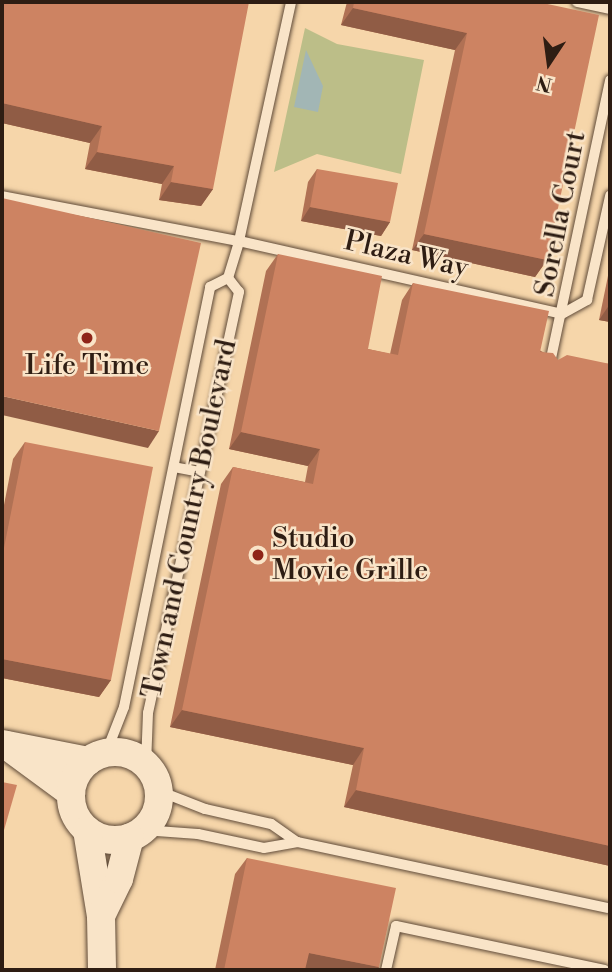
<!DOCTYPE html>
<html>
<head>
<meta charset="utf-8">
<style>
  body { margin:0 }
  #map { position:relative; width:612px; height:972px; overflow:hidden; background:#f6d6aa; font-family:"Libre Bodoni",serif }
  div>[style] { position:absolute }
  .green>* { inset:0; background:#bcbe88 }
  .water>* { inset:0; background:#a2b6b5 }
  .roads { filter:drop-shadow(0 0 2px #604b39) drop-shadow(0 0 2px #604b39) }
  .lane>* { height:10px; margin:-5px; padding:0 5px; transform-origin:5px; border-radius:5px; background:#f9e4c8 }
  .secondary>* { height:28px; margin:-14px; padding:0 14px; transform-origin:14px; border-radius:14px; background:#f9e4c8 }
  .secondary>.ring { margin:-14px; padding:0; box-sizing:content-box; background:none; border:28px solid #f9e4c8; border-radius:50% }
  .wall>* { inset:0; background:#b07154 }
  .shaded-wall>* { inset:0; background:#905c45 }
  .building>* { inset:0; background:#cd8362 }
  .dots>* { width:19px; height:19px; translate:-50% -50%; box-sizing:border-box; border:4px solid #f9e4c8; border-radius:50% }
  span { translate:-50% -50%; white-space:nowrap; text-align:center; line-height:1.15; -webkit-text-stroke:5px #f9e4c8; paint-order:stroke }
  .street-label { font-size:28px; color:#2e1d13 }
  .poi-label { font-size:28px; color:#2e1d13 }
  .left { translate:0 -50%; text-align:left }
  .frame { position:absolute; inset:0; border:4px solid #2e1d13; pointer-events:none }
  .north { position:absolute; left:514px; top:28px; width:70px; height:70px; -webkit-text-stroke:5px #f9e4c8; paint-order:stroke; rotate:193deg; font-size:19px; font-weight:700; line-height:28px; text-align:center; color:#2e1d13 }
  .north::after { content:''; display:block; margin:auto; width:24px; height:32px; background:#2e1d13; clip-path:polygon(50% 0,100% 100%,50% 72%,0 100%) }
</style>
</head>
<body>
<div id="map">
  <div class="green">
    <div style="clip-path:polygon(305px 28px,337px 44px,424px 60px,401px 174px,317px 154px,274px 172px)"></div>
  </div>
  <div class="water">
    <div style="clip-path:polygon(306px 50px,323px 86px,318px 112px,294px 107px)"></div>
  </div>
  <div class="roads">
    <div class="lane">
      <div style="left:577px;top:2px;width:34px;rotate:12deg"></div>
      <div style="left:2px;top:196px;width:241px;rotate:10.8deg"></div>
      <div style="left:239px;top:241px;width:331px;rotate:12.7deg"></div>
      <div style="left:562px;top:314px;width:29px;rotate:-29deg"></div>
      <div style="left:587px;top:300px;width:107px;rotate:-77.5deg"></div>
      <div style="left:550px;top:363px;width:289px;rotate:-78deg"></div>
      <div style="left:174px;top:467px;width:26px;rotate:11deg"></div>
      <div style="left:106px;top:753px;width:49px;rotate:-68.6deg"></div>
      <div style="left:124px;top:707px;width:429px;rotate:-78.4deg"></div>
      <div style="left:210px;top:287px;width:20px;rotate:-27deg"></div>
      <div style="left:228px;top:278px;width:39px;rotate:-73deg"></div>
      <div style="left:239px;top:241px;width:245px;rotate:-77.7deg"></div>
      <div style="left:146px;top:765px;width:52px;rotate:-87.8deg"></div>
      <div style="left:148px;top:713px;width:431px;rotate:-77.8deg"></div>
      <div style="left:239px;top:292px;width:18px;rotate:-128deg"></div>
      <div style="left:143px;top:830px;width:55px;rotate:4.2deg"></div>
      <div style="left:198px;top:834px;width:67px;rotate:12deg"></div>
      <div style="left:264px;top:848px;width:34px;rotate:-10deg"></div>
      <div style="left:297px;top:842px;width:32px;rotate:-145deg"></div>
      <div style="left:271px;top:824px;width:68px;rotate:-167.2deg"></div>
      <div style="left:205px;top:809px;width:49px;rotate:-158.6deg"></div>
      <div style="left:297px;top:842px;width:318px;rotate:12deg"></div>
      <div style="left:386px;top:970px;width:45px;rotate:-77.2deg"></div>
      <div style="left:396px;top:926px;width:213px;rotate:11.9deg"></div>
    </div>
    <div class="secondary">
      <div style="left:2px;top:744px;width:88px;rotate:11.2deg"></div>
      <div style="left:6px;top:745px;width:81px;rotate:36.4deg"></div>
      <div class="ring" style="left:71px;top:752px;width:60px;height:60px"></div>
      <div style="left:87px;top:830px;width:87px;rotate:80.8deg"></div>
      <div style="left:101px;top:916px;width:54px;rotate:88.9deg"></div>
      <div style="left:101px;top:916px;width:41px;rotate:-64.1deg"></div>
      <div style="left:119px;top:879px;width:43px;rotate:-75.3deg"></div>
    </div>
  </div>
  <div class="wall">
    <div style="clip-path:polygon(2px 2px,213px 189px,201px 206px,159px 200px,162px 184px,85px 169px,90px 143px,2px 123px)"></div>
    <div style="clip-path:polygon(347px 2px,538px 2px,547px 260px,535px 277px,412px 250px,455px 50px,341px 25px)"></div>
    <div style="clip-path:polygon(317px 169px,390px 222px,381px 236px,301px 221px,308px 182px)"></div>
    <div style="clip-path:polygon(278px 254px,368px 349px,390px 354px,402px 300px,413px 283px,558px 360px,610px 364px,610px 866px,344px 807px,353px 765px,170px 727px,221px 484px,233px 467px,305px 482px,308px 466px,229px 449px,266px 271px)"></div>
    <div style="clip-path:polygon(610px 266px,610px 322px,599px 320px)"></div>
    <div style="clip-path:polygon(25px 442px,111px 680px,99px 697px,2px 678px,2px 515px,13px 459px)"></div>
    <div style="clip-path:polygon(247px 858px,379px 967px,377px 970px,215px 970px,235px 874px)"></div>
  </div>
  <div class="shaded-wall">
    <div style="clip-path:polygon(353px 8px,467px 33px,455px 50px,341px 25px)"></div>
    <div style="clip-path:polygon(2px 103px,102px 126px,90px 143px,2px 123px)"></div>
    <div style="clip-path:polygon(97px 152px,174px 166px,162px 184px,85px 169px)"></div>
    <div style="clip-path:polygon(171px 182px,213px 189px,201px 206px,159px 200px)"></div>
    <div style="clip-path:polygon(310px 207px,390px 222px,381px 236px,301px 221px)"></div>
    <div style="clip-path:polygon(424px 234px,547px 260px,535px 277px,412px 250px)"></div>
    <div style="clip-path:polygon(610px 304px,610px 322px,599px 320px)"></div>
    <div style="clip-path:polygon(2px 396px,159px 431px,148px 448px,2px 415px)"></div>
    <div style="clip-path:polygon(241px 432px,320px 449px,308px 466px,229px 449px)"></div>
    <div style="clip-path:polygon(2px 659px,111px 680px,99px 697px,2px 678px)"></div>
    <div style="clip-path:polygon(182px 710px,364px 748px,353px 765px,170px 727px)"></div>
    <div style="clip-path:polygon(356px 790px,610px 846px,610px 866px,344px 807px)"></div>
    <div style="clip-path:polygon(309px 953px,379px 967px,377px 970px,300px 970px)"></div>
  </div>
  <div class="building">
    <div style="clip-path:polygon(2px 2px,249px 2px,213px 189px,171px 182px,174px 166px,97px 152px,102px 126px,2px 103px)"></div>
    <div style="clip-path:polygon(354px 2px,538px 2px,599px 15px,547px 260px,424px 234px,467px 33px,353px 8px)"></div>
    <div style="clip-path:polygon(317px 169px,398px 183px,390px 222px,310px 207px)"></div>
    <div style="clip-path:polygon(2px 198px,201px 243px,159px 431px,2px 396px)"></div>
    <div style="clip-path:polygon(278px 254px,382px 276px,368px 349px,398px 355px,413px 283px,549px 311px,540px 352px,553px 353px,558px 360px,567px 355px,610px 364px,610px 846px,356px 790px,364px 748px,182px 710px,233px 467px,313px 484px,320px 449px,241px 432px)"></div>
    <div style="clip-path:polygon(25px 442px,153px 467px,111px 680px,2px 659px,2px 558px)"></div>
    <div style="clip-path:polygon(2px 782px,17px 785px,2px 837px)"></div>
    <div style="clip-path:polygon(247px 858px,396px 888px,379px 967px,309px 953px,305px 970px,224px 970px)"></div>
  </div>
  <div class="dots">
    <div style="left:87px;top:338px;background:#8f2418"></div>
    <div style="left:258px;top:555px;background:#8f2418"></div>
  </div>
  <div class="street-label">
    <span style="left:561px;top:214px;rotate:-79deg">Sorella Court</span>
    <span style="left:406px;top:255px;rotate:13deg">Plaza Way</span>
    <span style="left:190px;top:519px;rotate:-78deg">Town and Country Boulevard</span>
  </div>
  <div class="poi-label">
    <span style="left:87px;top:366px">Life Time</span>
    <span class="left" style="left:272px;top:555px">Studio<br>Movie Grille</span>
  </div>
  <div class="frame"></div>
  <div class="north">N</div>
</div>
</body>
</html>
